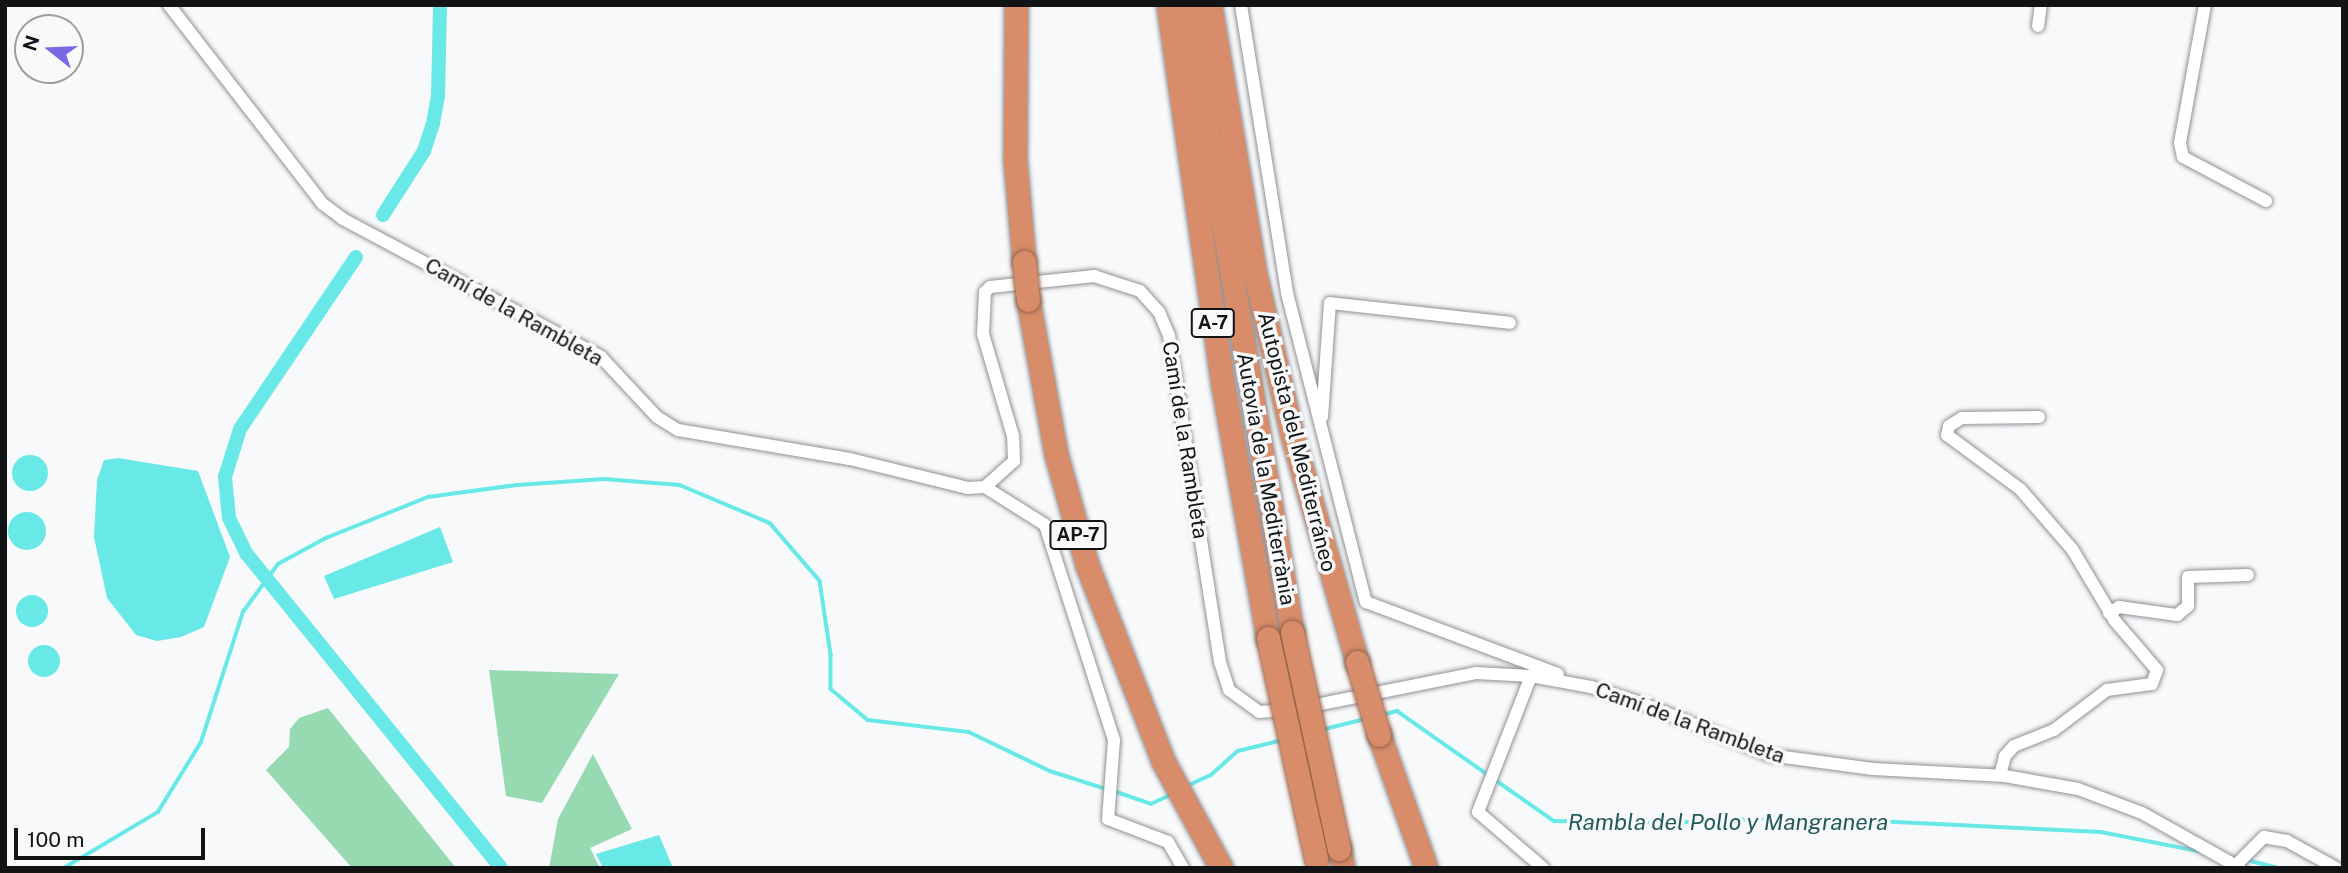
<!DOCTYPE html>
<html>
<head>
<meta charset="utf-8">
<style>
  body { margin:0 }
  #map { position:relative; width:2348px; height:873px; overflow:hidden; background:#f8f9fb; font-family:"Public Sans",sans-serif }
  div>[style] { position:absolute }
  .green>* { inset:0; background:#97dab2 }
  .water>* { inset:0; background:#69e8e8 }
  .round { border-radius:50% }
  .stream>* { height:3.5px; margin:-1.75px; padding:0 1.75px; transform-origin:1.75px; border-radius:1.75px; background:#69e8e8 }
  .canal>* { height:14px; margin:-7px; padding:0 7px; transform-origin:7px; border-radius:7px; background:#69e8e8 }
  .roads { filter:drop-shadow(0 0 2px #909194) drop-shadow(0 0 2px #909194) }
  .minor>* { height:12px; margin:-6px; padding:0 6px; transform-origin:6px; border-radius:6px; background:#fff }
  .motorway>* { height:23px; margin:-11.5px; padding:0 11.5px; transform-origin:11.5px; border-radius:11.5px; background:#d98c69 }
  .bridges { filter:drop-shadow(0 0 2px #93624b) drop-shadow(0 0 2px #93624b) }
  .motorway-bridge>* { height:23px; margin:-11.5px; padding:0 11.5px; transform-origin:11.5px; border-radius:11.5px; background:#d98c69 }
  span { translate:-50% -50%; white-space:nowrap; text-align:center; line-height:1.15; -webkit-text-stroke:7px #f8f9fb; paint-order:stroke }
  .shield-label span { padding:2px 5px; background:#f8f9fb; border:2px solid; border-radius:5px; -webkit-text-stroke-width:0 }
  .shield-label { font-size:19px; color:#121314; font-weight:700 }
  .street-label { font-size:21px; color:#121314 }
  .water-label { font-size:23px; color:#225959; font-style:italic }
  .frame { position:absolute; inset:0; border:7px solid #121314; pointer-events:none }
  .north { position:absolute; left:14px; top:14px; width:70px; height:70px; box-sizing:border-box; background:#f8f9fb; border:2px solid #9c9d9f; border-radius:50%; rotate:288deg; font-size:19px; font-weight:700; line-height:28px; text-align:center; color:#121314 }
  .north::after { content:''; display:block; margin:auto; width:24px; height:32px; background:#766ae5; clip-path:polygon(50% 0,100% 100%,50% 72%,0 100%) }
  .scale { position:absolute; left:14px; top:828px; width:191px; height:32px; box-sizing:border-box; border:4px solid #121314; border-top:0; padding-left:9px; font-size:21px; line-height:24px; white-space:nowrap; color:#121314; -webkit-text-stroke:5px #f8f9fb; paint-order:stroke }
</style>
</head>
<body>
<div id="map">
  <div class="green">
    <div style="clip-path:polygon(489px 670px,619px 674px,542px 803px,506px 796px)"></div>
    <div style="clip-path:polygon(328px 708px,456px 868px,352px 868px,266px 770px,289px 747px,290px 729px,299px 718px)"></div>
    <div style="clip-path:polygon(593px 754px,632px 829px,590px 848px,600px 868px,549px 868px,558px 819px)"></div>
  </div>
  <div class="water">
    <div class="round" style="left:12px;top:455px;width:36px;height:36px"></div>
    <div style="clip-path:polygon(118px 458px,198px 471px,230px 557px,204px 627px,181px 637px,157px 641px,136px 635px,107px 598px,94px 537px,97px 480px,104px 460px)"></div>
    <div class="round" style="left:8px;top:512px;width:38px;height:38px"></div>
    <div style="clip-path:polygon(440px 527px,453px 562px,334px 599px,324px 576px)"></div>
    <div class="round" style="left:16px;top:595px;width:32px;height:32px"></div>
    <div class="round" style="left:28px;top:645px;width:32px;height:32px"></div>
    <div style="clip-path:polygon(659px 835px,673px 868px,603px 868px,596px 854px)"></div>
  </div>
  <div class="stream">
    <div style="left:1382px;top:715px;width:16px;rotate:-15deg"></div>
    <div style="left:1397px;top:711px;width:192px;rotate:35deg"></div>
    <div style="left:1554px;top:821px;width:114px;rotate:1deg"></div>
    <div style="left:1668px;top:823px;width:125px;rotate:-2.7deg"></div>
    <div style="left:1793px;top:817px;width:308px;rotate:2.8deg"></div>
    <div style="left:2101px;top:832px;width:99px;rotate:11.1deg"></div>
    <div style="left:1321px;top:730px;width:45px;rotate:-14deg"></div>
    <div style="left:1185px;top:787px;width:29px;rotate:-25deg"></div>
    <div style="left:1211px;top:775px;width:36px;rotate:-42deg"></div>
    <div style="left:1238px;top:751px;width:46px;rotate:-13.7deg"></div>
    <div style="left:1114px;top:791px;width:39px;rotate:19deg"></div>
    <div style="left:1151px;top:804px;width:23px;rotate:-25deg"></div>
    <div style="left:2247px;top:860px;width:33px;rotate:14deg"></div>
    <div style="left:64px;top:868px;width:109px;rotate:-30.8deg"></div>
    <div style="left:158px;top:812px;width:82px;rotate:-58.4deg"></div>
    <div style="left:201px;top:742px;width:137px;rotate:-72.1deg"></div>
    <div style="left:243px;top:612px;width:59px;rotate:-53.9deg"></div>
    <div style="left:278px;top:564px;width:55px;rotate:-28.4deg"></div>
    <div style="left:326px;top:538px;width:110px;rotate:-21.9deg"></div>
    <div style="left:428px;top:497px;width:90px;rotate:-7.7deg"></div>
    <div style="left:517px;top:485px;width:87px;rotate:-3.9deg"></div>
    <div style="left:604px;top:479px;width:76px;rotate:4.5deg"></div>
    <div style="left:680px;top:485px;width:98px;rotate:22.9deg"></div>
    <div style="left:770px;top:523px;width:77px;rotate:49.2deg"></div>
    <div style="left:820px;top:581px;width:75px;rotate:81.5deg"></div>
    <div style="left:831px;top:655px;width:34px;rotate:90deg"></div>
    <div style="left:831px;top:689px;width:48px;rotate:40deg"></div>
    <div style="left:868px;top:720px;width:102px;rotate:6.8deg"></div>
    <div style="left:969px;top:732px;width:90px;rotate:25.7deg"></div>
    <div style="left:1050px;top:771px;width:59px;rotate:17.8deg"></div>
  </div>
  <div class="canal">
    <div style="left:383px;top:215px;width:76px;rotate:-57.4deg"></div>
    <div style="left:424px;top:151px;width:28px;rotate:-72deg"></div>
    <div style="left:433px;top:124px;width:28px;rotate:-80deg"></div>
    <div style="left:438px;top:96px;width:91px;rotate:-88.7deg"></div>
    <div style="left:356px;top:257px;width:207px;rotate:124deg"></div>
    <div style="left:240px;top:429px;width:50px;rotate:107.4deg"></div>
    <div style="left:225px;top:477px;width:41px;rotate:84.4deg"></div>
    <div style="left:229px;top:518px;width:39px;rotate:64deg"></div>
    <div style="left:246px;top:553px;width:405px;rotate:51deg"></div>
  </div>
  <div class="roads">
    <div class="minor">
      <div style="left:169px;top:5px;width:252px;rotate:52.3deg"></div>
      <div style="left:323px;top:204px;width:25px;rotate:37deg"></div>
      <div style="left:343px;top:219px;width:293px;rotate:28.1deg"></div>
      <div style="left:601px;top:357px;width:82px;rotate:47deg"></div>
      <div style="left:657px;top:417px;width:25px;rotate:32deg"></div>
      <div style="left:678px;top:430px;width:174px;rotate:9.6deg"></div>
      <div style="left:850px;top:459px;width:122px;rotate:13.8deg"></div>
      <div style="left:968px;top:488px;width:17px;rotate:-3deg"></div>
      <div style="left:985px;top:487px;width:39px;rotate:-42deg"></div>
      <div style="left:1014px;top:461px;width:25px;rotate:-92deg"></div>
      <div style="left:1013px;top:436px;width:106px;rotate:-106.4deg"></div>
      <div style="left:983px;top:334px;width:42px;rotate:-87.3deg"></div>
      <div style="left:985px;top:292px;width:7px;rotate:-45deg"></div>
      <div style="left:990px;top:287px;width:105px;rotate:-6deg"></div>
      <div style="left:1094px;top:276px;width:48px;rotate:18.1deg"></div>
      <div style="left:1140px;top:291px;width:28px;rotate:48deg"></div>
      <div style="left:1159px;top:312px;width:26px;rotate:67deg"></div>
      <div style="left:1169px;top:336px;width:330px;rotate:81.1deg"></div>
      <div style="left:1220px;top:662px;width:29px;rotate:72deg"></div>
      <div style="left:1229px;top:690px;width:37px;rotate:36deg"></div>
      <div style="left:1259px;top:712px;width:29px;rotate:-4deg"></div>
      <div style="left:1241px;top:5px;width:292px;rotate:80.9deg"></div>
      <div style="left:1287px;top:293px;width:319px;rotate:75.7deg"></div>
      <div style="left:1366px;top:602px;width:205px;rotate:20.6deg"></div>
      <div style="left:2205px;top:5px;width:140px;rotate:100.3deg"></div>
      <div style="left:2180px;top:143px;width:14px;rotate:78deg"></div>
      <div style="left:2183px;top:157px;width:94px;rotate:27.9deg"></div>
      <div style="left:2038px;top:26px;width:21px;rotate:-82deg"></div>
      <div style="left:1322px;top:417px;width:114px;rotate:-86deg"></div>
      <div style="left:1330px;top:303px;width:181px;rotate:6.3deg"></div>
      <div style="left:985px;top:487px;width:71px;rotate:32.3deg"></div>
      <div style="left:1045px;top:525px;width:226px;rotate:72.2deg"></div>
      <div style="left:1114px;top:740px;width:79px;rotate:94.3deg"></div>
      <div style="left:1108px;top:819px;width:64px;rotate:21deg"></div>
      <div style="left:1168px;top:842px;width:30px;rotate:60deg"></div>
      <div style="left:2109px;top:613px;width:12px;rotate:-31deg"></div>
      <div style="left:2119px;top:607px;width:59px;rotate:7.9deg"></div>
      <div style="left:2177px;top:615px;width:14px;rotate:-39deg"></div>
      <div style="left:2188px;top:606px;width:29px;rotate:-90deg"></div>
      <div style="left:2188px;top:577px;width:60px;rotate:-1.9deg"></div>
      <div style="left:1531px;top:676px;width:146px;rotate:111.3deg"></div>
      <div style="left:1478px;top:812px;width:86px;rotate:40.7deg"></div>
      <div style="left:1306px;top:707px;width:173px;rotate:-11.3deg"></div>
      <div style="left:1476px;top:673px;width:55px;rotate:3.1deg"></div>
      <div style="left:1531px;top:676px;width:61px;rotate:10.4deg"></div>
      <div style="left:1591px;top:687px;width:56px;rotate:17.8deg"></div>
      <div style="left:1644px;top:704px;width:135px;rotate:22.2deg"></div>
      <div style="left:1769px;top:755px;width:105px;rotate:7.7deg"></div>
      <div style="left:1873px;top:769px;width:132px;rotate:3deg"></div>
      <div style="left:2005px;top:776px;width:74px;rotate:10.1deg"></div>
      <div style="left:2078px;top:789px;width:68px;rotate:20.6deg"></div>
      <div style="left:2142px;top:813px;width:112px;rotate:29.3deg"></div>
      <div style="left:2000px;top:775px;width:20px;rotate:-75deg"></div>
      <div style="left:2005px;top:756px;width:13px;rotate:-48deg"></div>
      <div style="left:2014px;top:746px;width:43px;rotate:-21.8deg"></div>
      <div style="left:2054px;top:730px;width:66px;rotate:-37deg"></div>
      <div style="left:2107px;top:690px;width:45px;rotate:-7.6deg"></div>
      <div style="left:2152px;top:684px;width:15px;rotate:-70deg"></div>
      <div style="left:2157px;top:670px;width:65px;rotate:-130.6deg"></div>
      <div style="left:2115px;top:621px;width:84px;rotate:-120.8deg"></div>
      <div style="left:2072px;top:549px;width:79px;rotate:-130.9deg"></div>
      <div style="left:2020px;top:489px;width:91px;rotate:-143.5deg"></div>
      <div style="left:1947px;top:435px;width:9px;rotate:-77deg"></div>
      <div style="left:1949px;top:426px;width:15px;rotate:-32deg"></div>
      <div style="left:1962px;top:418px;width:77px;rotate:-0.7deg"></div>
      <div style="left:2236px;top:865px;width:40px;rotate:-45deg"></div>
      <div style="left:2264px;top:837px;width:23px;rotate:10deg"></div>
      <div style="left:2287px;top:841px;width:56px;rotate:28.9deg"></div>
    </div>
    <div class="motorway">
      <div style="left:1016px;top:5px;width:155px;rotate:90.4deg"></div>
      <div style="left:1015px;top:160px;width:102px;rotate:85deg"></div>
      <div style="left:1168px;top:5px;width:385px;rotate:81.8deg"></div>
      <div style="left:1223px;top:386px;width:256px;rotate:79.9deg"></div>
      <div style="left:1191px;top:5px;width:100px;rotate:83.1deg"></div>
      <div style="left:1203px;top:104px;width:535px;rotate:80.43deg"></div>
      <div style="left:1210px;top:5px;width:268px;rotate:80.5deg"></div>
      <div style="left:1254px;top:269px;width:170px;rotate:77.1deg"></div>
      <div style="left:1292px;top:435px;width:236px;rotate:74deg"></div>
      <div style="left:1028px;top:300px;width:157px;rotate:79.7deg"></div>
      <div style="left:1056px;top:454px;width:115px;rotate:74.4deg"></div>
      <div style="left:1087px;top:565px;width:210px;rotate:68.8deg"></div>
      <div style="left:1163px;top:761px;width:122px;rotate:61.5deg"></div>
      <div style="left:1379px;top:735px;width:141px;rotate:70.5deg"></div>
      <div style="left:1339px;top:849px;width:19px;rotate:78deg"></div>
    </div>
  </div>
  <div class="bridges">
    <div class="motorway-bridge">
      <div style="left:1024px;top:262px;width:38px;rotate:84deg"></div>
      <div style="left:1292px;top:632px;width:222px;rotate:77.8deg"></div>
      <div style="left:1268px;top:638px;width:226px;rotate:77.7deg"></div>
      <div style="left:1357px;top:662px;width:76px;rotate:73.2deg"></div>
    </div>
  </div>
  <div class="shield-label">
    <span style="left:1213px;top:323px">A-7</span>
    <span style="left:1078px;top:535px">AP-7</span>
  </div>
  <div class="street-label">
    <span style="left:514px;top:312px;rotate:29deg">Camí de la Rambleta</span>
    <span style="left:1185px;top:440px;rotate:81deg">Camí de la Rambleta</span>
    <span style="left:1297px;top:442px;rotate:76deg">Autopista del Mediterráneo</span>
    <span style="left:1266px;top:479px;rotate:80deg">Autovia de la Mediterrània</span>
    <span style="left:1690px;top:723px;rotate:20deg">Camí de la Rambleta</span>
  </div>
  <div class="water-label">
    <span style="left:1728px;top:822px">Rambla del Pollo y Mangranera</span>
  </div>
  <div class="frame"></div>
  <div class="north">N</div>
  <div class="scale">100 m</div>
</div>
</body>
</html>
